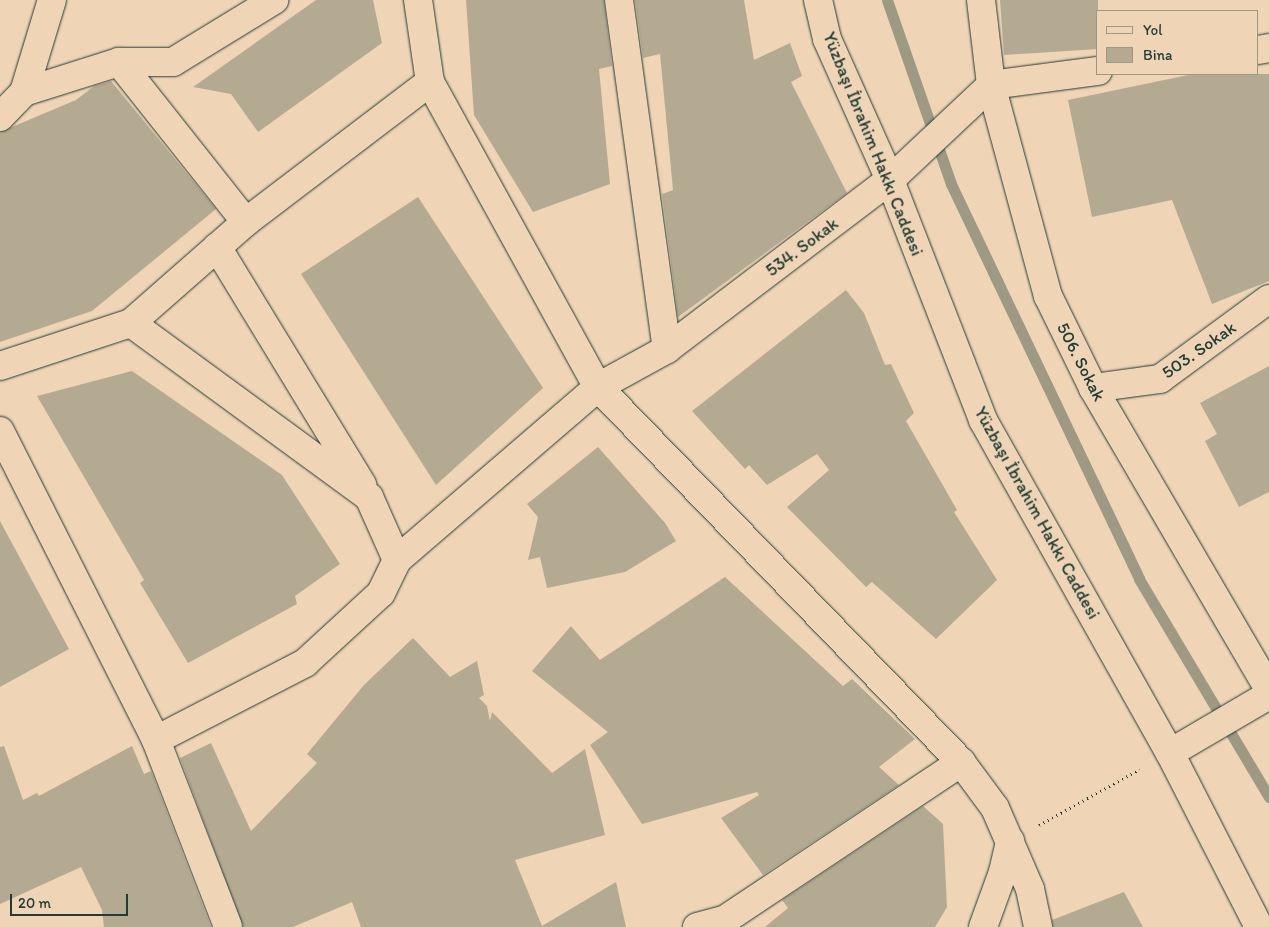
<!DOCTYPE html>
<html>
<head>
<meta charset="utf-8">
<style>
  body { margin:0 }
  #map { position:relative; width:1269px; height:927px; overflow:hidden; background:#efd4b6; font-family:Itim,sans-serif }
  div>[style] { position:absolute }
  .stream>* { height:11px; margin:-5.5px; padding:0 5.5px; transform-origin:5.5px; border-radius:5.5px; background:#9d9983 }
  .building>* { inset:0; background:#b4aa92 }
  .path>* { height:3px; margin-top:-1.5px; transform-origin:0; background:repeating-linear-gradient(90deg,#1f3d34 0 1px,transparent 0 5px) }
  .roads { filter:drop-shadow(0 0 1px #1f3d34) drop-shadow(0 0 1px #1f3d34) }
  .street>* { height:28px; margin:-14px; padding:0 14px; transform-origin:14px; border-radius:14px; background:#efd4b6 }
  .secondary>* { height:28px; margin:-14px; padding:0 14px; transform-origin:14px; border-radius:14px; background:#efd4b6 }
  span { translate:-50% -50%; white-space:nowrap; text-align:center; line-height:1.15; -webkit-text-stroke:4px #efd4b6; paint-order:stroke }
  .street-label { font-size:18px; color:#1f3d34 }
  .legend { position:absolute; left:1096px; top:10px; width:162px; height:65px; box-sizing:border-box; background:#efd4b6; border:1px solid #9c9882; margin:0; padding:6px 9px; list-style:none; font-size:15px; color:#1f3d34 }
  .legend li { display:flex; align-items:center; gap:10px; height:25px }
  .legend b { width:25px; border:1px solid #9c9882 }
  .scale { position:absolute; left:10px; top:894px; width:118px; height:22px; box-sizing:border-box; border:2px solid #1f3d34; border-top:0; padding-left:6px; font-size:15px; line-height:18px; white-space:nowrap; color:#1f3d34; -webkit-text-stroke:4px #efd4b6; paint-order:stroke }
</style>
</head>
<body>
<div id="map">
  <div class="stream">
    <div style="left:887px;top:0;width:195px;rotate:70.8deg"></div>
    <div style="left:951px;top:184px;width:437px;rotate:64.5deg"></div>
    <div style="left:1139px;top:579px;width:254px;rotate:59.2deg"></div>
  </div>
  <div class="building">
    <div style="clip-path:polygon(316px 0,373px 0,382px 43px,258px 132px,231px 94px,193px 87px)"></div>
    <div style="clip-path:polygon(466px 0,604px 0,612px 66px,599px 69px,610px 184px,533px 212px,474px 115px)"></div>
    <div style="clip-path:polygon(635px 0,744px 0,754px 60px,790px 43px,802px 76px,791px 82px,847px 193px,678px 317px,662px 194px,673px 190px,660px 54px,643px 58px)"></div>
    <div style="clip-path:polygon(1000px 0,1098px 0,1098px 49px,1004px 55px)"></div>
    <div style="clip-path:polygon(1193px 74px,1269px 74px,1269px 281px,1212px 304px,1172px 200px,1092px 217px,1068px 100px)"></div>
    <div style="clip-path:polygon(111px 81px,216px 209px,92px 311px,0 342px,0 132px,76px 100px,94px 86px)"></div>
    <div style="clip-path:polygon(418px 197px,543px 388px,436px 485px,301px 274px)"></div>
    <div style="clip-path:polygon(846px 290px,864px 313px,885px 365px,891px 364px,914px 413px,906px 421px,957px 510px,954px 512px,997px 580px,936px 639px,872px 582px,866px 587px,787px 507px,829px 470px,817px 454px,767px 485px,749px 465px,745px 469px,692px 411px)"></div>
    <div style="clip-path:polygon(1269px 366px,1269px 492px,1239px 507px,1205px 441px,1217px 434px,1200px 403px)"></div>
    <div style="clip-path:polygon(132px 371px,282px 475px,340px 564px,295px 596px,297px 604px,188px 663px,140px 583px,144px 580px,37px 396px)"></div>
    <div style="clip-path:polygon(598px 447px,665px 523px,676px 541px,625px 572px,547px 588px,540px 557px,528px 560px,538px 517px,527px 504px)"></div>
    <div style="clip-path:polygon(0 521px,69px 649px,0 687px)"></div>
    <div style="clip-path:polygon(725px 577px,843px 686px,852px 679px,915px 739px,879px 767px,899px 785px,763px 875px,721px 818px,759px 795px,757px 792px,642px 824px,590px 745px,608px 732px,532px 671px,571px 626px,600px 660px)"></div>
    <div style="clip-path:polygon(413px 638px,450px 677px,477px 661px,484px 695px,479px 698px,487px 706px,490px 721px,492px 712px,552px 773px,585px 749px,605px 835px,515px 860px,542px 926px,616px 882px,626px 927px,361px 927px,352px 902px,293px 927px,243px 927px,180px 758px,211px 743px,251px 831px,317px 763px,307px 754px,364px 685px)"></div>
    <div style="clip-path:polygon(4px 746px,23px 800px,37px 793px,39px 796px,132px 746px,144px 774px,151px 771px,211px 927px,104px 927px,102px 910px,81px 867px,0 904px,0 747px)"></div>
    <div style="clip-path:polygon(923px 806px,943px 824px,947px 907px,935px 927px,765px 927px,788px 908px,782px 900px)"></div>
    <div style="clip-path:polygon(1124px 892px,1143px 927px,1053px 927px,1052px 920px)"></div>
  </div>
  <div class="path">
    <div style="left:1039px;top:825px;width:115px;rotate:-29deg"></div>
  </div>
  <div class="roads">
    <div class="street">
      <div style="left:418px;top:0;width:83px;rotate:81.7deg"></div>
      <div style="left:430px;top:82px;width:348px;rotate:61.2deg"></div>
      <div style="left:598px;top:387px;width:522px;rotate:45.93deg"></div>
      <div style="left:961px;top:762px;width:57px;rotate:53.5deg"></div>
      <div style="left:995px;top:808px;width:88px;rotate:66.6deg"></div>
      <div style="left:1030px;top:889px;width:39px;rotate:78deg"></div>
      <div style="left:619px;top:0;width:352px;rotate:82.2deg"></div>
      <div style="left:981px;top:0;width:86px;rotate:83.3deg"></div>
      <div style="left:991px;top:85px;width:219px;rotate:74.9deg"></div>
      <div style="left:1048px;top:296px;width:102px;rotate:63.9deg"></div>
      <div style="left:1093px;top:388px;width:349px;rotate:59.7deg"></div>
      <div style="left:1258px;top:50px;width:11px;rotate:-10deg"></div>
      <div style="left:119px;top:62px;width:204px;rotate:51.6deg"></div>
      <div style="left:24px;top:92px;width:96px;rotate:-73.1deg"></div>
      <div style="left:0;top:117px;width:35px;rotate:-46deg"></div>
      <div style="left:24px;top:92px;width:100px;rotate:-17.5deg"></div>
      <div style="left:119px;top:62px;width:54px"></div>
      <div style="left:173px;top:62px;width:119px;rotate:-31.5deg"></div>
      <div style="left:217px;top:247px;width:279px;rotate:58.6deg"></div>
      <div style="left:131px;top:323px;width:153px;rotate:-41.3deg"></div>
      <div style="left:246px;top:222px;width:231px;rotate:-37.3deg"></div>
      <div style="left:0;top:366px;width:138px;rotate:-18.2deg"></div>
      <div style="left:131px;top:323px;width:295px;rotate:36.2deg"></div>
      <div style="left:369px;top:497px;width:69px;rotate:66deg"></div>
      <div style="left:1093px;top:388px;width:68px;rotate:-7.7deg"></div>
      <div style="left:1160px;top:379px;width:135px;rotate:-36.3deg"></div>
      <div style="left:0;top:431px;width:346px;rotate:63.2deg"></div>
      <div style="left:156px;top:740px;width:200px;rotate:68.9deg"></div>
      <div style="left:156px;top:740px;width:168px;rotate:-27.3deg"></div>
      <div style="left:305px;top:663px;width:103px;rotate:-42.6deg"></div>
      <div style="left:381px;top:593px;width:37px;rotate:-64deg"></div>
      <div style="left:397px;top:560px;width:265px;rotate:-40.7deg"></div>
      <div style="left:598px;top:387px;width:79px;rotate:-28.8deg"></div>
      <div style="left:667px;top:349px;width:280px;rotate:-37.2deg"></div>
      <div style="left:890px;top:180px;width:139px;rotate:-43.2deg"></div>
      <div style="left:991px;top:85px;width:108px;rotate:-7.5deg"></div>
      <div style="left:1170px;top:753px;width:115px;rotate:-30.4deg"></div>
      <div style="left:697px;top:927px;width:30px;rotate:-15deg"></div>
      <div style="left:726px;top:919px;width:283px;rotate:-33.7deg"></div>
      <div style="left:983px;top:927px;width:59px;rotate:-70deg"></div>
      <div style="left:1003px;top:872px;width:32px;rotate:-77deg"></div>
    </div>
    <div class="secondary">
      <div style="left:818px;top:0;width:40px;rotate:77deg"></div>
      <div style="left:827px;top:39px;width:154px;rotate:65.9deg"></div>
      <div style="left:890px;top:180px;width:257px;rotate:68.8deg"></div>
      <div style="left:983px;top:420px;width:382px;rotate:60.7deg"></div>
      <div style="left:1170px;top:753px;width:195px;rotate:62.9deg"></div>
    </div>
  </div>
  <div class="street-label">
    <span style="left:873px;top:144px;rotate:68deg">Yüzbaşı İbrahim Hakkı Caddesi</span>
    <span style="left:802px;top:247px;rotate:-37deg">534. Sokak</span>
    <span style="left:1199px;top:350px;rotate:-35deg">503. Sokak</span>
    <span style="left:1081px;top:362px;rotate:63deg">506. Sokak</span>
    <span style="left:1037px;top:513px;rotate:61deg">Yüzbaşı İbrahim Hakkı Caddesi</span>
  </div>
  <ul class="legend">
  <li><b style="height:6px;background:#efd4b6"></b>Yol</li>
  <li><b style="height:14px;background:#b4aa92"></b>Bina</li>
  </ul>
  <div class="scale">20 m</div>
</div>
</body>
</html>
